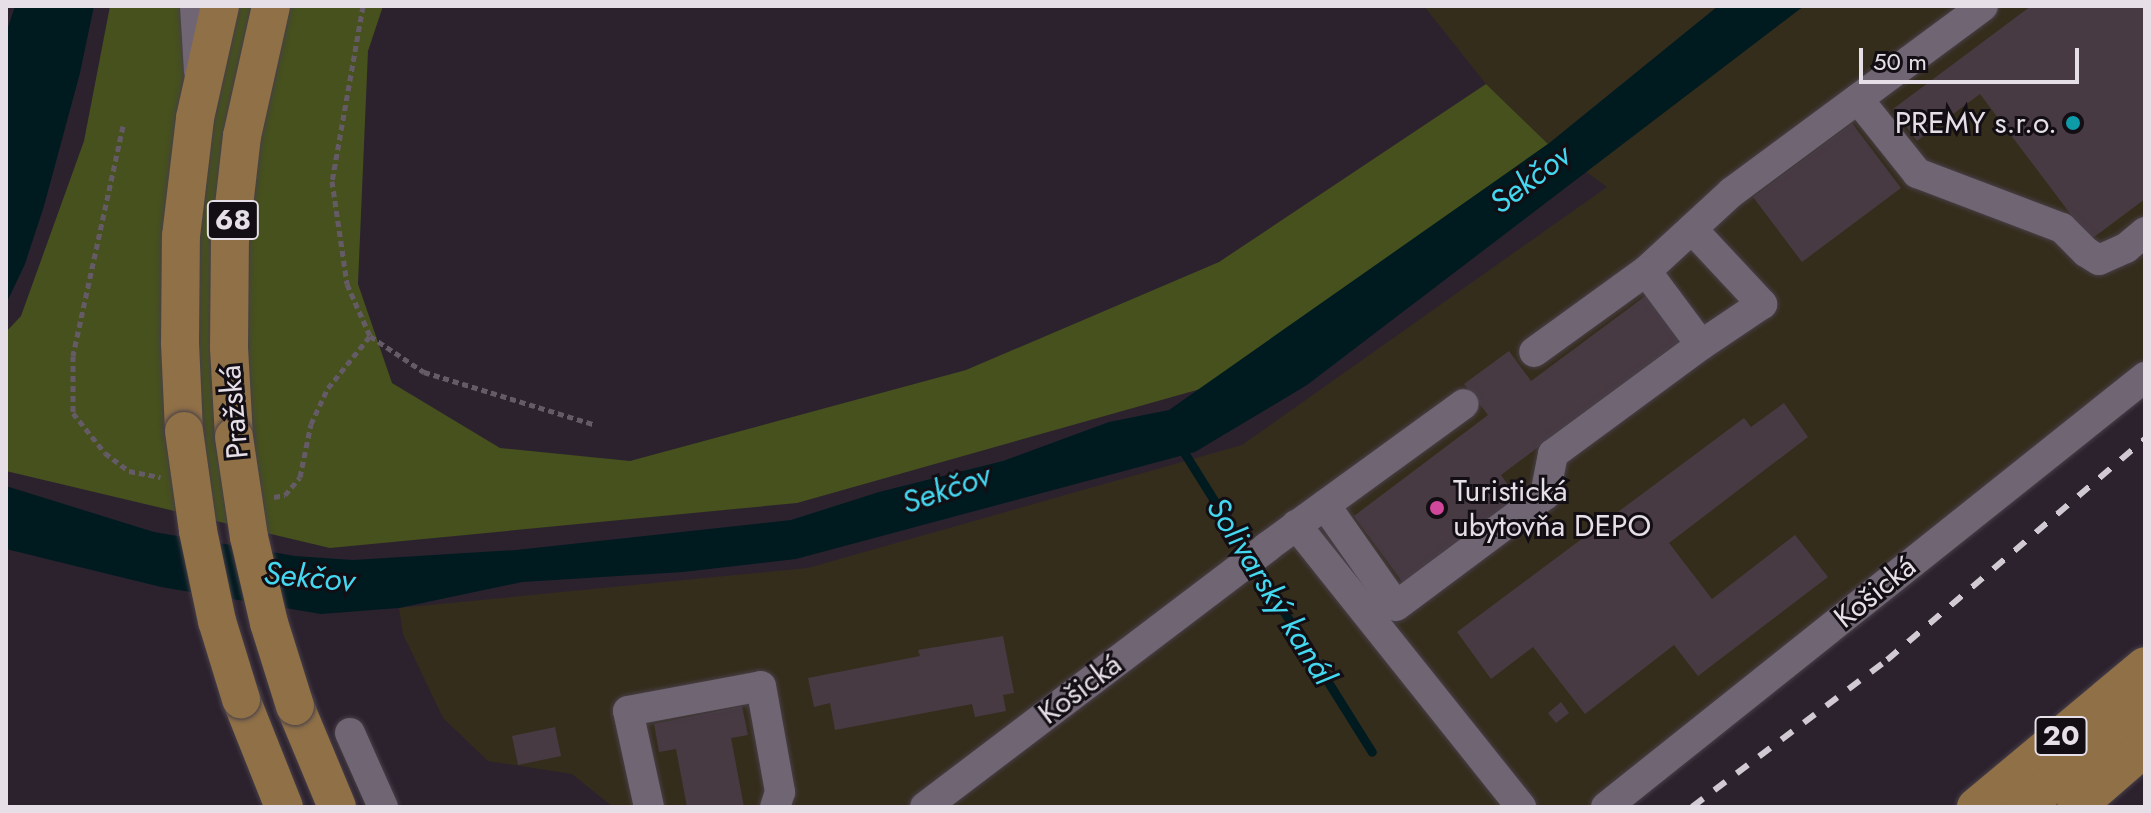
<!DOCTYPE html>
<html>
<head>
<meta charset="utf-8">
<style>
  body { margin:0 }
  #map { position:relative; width:2151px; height:813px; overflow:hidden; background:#2c222e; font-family:Jost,sans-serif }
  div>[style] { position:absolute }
  .industrial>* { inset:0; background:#352d1c }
  .green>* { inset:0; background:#46511d }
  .water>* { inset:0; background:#001b20 }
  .stream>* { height:9px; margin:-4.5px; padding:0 4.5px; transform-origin:4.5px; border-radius:4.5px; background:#001b20 }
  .building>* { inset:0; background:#483a43 }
  .path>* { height:5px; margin-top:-2.5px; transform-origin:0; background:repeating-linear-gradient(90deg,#655b66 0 6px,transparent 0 10px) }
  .roads { filter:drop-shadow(0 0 2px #473f48) drop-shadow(0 0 2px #473f48) }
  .minor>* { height:30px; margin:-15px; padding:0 15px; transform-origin:15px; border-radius:15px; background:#706573 }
  .major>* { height:38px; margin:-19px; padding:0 19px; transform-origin:19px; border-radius:19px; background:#8f7047 }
  .rail>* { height:6px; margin-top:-3px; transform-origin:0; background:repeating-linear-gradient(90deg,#d1cad3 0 14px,transparent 0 28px) }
  .bridges { filter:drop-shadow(0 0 2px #473f48) drop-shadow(0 0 2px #473f48) }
  .major-bridge>* { height:38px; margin:-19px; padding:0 19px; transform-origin:19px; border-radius:19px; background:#8f7047 }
  .dots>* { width:22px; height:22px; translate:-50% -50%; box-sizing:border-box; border:4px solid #120e13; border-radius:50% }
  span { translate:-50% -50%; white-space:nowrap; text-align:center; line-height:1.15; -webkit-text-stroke:6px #120e13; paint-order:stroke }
  .shield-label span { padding:2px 6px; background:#120e13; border:2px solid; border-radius:6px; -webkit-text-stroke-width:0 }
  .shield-label { font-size:28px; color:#e6dfe7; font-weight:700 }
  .poi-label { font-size:30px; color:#e6dfe7 }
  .right { translate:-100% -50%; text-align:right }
  .left { translate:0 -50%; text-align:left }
  .street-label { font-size:30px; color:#e6dfe7 }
  .water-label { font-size:32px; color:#44d7f0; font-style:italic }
  .frame { position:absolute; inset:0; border:8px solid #e6dfe7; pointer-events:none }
  .scale { position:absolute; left:1859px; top:48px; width:220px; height:36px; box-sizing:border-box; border:4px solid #e6dfe7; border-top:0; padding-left:10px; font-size:24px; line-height:28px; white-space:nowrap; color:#e6dfe7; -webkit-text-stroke:6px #120e13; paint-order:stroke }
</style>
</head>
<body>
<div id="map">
  <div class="industrial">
    <div style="clip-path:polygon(1424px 6px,2145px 6px,2145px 390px,1623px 807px,613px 807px,572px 774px,488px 761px,443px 718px,403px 634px,399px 608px,808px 568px,1242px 445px,1607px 187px,1548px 144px,1486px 84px)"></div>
  </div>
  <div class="green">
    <div style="clip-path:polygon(110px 6px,383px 6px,368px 51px,358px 284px,392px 383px,500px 448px,630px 461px,966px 370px,1219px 262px,1486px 84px,1548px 144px,1211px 386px,797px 503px,330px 548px,6px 471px,6px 332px,21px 316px,84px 141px)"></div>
  </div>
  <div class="water">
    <div style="clip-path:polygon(15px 6px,94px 6px,80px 73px,44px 206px,25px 264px,6px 304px,6px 33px)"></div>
    <div style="clip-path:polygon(1718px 6px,1804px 6px,1307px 385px,1195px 452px,796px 559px,683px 572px,522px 582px,399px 608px,321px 614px,161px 587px,6px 549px,6px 486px,154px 532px,295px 556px,353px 560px,516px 550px,791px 520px,879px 492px,1003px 461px,1109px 422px,1169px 410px,1548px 144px)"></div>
  </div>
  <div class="stream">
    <div style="left:1180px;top:446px;width:361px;rotate:57.9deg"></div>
  </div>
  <div class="building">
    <div style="clip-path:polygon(2031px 6px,2145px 6px,2145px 199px,2090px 240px,1980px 94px,1917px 141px,1893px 109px)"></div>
    <div style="clip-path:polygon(1852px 123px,1901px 188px,1802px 262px,1753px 197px)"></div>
    <div style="clip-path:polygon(1648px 294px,1682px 340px,1501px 475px,1517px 498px,1403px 583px,1354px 516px,1488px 415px,1464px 384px,1509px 351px,1531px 381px)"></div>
    <div style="clip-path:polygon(1784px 403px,1808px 437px,1669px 543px,1712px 599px,1795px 535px,1828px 577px,1698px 676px,1674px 645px,1585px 714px,1533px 647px,1491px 679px,1457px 632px,1744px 418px,1751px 427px)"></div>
    <div style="clip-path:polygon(1003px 636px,1014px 693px,1003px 695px,1006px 711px,975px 717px,972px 704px,835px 730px,830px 703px,814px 707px,808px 678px,920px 656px,918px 650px)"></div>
    <div style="clip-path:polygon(1561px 702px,1569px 713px,1556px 723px,1548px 713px)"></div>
    <div style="clip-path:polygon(742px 706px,748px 735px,731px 738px,744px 807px,687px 807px,676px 749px,659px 752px,654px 724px)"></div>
    <div style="clip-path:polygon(555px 727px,561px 756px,518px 765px,512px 736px)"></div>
  </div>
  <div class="path">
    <div style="left:363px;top:6px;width:178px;rotate:100deg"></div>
    <div style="left:332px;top:181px;width:104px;rotate:81.7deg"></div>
    <div style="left:347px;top:284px;width:57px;rotate:66.1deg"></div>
    <div style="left:370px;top:336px;width:65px;rotate:33.7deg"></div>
    <div style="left:424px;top:372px;width:177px;rotate:17.1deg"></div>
    <div style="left:123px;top:126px;width:235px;rotate:102.3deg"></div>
    <div style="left:73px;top:356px;width:57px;rotate:90deg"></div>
    <div style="left:73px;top:413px;width:51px;rotate:51.3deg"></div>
    <div style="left:105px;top:453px;width:30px;rotate:37deg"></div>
    <div style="left:129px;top:471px;width:32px;rotate:11deg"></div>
    <div style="left:274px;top:497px;width:11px;rotate:-10deg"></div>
    <div style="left:285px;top:495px;width:23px;rotate:-50deg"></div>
    <div style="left:300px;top:477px;width:54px;rotate:-78.3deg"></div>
    <div style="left:311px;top:424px;width:40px;rotate:-65deg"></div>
    <div style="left:328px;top:388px;width:67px;rotate:-51.1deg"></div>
  </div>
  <div class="roads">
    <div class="minor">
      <div style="left:195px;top:6px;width:66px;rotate:86.5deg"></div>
      <div style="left:1858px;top:99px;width:95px;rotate:51.4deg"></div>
      <div style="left:1917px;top:173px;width:155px;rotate:20.8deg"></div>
      <div style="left:2062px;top:228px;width:34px;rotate:45deg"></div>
      <div style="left:2086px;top:252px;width:15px;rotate:32deg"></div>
      <div style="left:2099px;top:260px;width:30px;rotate:-24deg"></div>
      <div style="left:2126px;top:248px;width:25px;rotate:-40deg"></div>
      <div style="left:1692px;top:229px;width:103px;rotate:47deg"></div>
      <div style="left:1762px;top:304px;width:73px;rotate:146.1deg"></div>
      <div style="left:1646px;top:271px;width:117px;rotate:-42.6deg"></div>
      <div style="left:1732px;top:192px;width:312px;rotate:-36.5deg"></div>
      <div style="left:1325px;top:505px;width:123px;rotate:54.9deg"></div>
      <div style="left:1396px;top:606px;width:186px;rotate:-36.7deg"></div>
      <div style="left:1545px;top:495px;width:42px;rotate:-79deg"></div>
      <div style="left:1553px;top:454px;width:184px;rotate:-36.4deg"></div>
      <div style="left:1701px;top:345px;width:92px;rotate:-126.6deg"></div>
      <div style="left:1646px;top:271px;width:138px;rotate:144.1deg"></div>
      <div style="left:1296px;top:525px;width:361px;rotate:51.4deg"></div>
      <div style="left:350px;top:733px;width:81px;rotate:66deg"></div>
      <div style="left:649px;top:807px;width:98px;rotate:-102.3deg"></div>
      <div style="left:628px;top:711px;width:135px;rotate:-10.6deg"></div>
      <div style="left:761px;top:686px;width:108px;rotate:79.8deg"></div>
      <div style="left:780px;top:792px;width:16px;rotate:108deg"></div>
      <div style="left:925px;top:807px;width:430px;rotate:-37.2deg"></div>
      <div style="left:1267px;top:547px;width:243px;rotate:-36deg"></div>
      <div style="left:1606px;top:807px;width:690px;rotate:-38.58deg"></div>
    </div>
    <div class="major">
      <div style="left:184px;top:431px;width:87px;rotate:-92.6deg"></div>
      <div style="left:180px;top:344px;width:108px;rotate:-89.5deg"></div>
      <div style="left:181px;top:236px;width:119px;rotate:-83.2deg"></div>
      <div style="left:195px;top:118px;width:115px;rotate:-77.4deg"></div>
      <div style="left:234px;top:437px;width:89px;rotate:-93.2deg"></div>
      <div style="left:229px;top:348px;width:107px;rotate:-89.5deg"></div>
      <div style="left:230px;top:241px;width:106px;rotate:-83.5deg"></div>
      <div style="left:242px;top:136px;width:133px;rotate:-77.4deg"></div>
      <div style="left:241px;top:699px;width:116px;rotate:68.3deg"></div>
      <div style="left:295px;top:706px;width:109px;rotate:67.4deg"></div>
      <div style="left:1976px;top:807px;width:220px;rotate:-39.8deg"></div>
      <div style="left:2024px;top:807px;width:159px;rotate:-40.4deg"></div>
      <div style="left:2076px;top:807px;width:91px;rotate:-41deg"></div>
    </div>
  </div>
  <div class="rail">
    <div style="left:1692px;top:807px;width:244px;rotate:-37deg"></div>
    <div style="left:1887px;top:660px;width:340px;rotate:-40.6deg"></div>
  </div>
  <div class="bridges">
    <div class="major-bridge">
      <div style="left:184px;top:431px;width:101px;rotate:82deg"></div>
      <div style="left:198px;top:531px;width:92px;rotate:78.1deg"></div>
      <div style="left:217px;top:621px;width:82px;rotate:72.9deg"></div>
      <div style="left:234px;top:437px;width:101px;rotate:81.5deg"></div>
      <div style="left:249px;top:537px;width:88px;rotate:76.9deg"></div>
      <div style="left:269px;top:623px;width:87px;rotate:72.6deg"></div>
    </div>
  </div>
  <div class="dots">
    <div style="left:2073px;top:123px;background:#0f9aa8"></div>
    <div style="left:1437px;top:508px;background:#d1479c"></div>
  </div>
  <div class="shield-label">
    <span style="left:233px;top:220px">68</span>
    <span style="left:2061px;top:736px">20</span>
  </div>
  <div class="poi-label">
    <span class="right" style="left:2057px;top:123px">PREMY s.r.o.</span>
    <span class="left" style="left:1453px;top:508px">Turistická<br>ubytovňa DEPO</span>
  </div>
  <div class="street-label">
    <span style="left:234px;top:412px;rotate:-95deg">Pražská</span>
    <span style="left:1875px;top:592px;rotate:-39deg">Košická</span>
    <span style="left:1080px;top:689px;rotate:-37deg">Košická</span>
  </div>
  <div class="water-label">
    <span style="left:1530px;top:179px;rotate:-37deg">Sekčov</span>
    <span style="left:946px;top:489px;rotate:-19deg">Sekčov</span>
    <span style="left:309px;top:577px;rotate:5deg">Sekčov</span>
    <span style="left:1271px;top:591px;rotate:58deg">Solivarský kanál</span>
  </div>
  <div class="frame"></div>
  <div class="scale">50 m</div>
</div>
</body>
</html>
